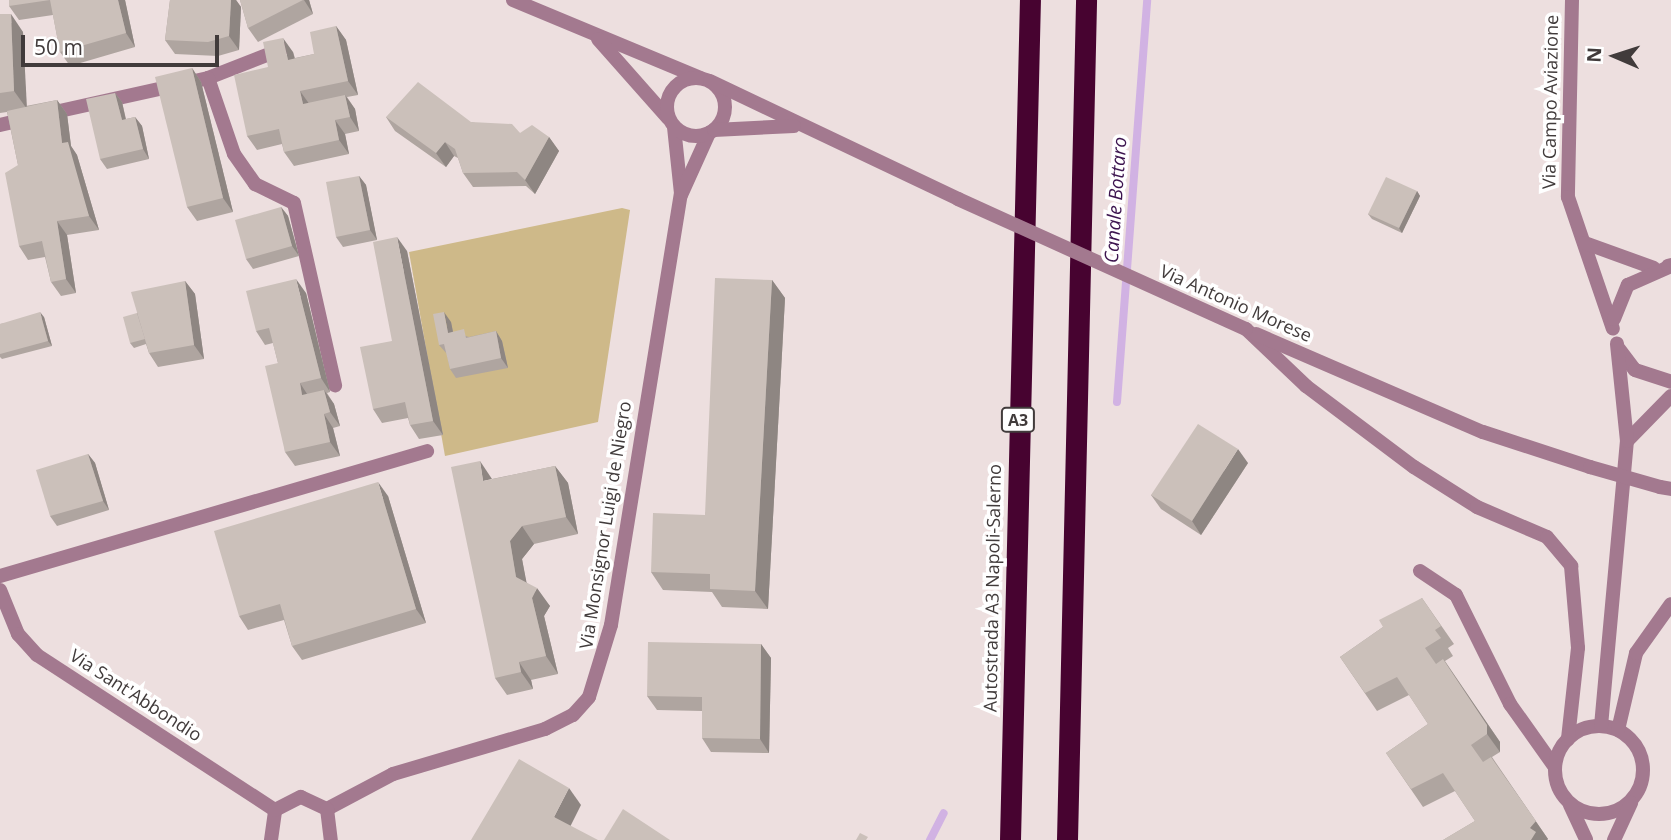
<!DOCTYPE html>
<html>
<head>
<meta charset="utf-8">
<style>
  body { margin:0 }
  #map { position:relative; width:1671px; height:840px; overflow:hidden; background:#eddfdf; font-family:"Open Sans",sans-serif }
  div>[style] { position:absolute }
  .green>* { inset:0; background:#ceb989 }
  .stream>* { height:8px; margin:-4px; padding:0 4px; transform-origin:4px; border-radius:4px; background:#d1b2e3 }
  .service>* { height:14px; margin:-7px; padding:0 7px; transform-origin:7px; border-radius:7px; background:#a3798f }
  .minor>* { height:14px; margin:-7px; padding:0 7px; transform-origin:7px; border-radius:7px; background:#a3798f }
  .minor>.ring { margin:-7px; padding:0; box-sizing:content-box; background:none; border:14px solid #a3798f; border-radius:50% }
  .tertiary>* { height:14px; margin:-7px; padding:0 7px; transform-origin:7px; border-radius:7px; background:#a3798f }
  .tertiary>.ring { margin:-7px; padding:0; box-sizing:content-box; background:none; border:14px solid #a3798f; border-radius:50% }
  .motorway>* { height:21px; margin:-10.5px; padding:0 10.5px; transform-origin:10.5px; border-radius:10.5px; background:#470330 }
  .tertiary-bridge>* { height:14px; margin:-7px; padding:0 7px; transform-origin:7px; border-radius:7px; background:#a3798f }
  .wall>* { inset:0; background:#afa5a0 }
  .shaded-wall>* { inset:0; background:#8e8682 }
  .building>* { inset:0; background:#cbc0ba }
  span { translate:-50% -50%; white-space:nowrap; text-align:center; line-height:1.15; -webkit-text-stroke:7px #fff; paint-order:stroke }
  .shield-label span { padding:2px 5px; background:#fff; border:2px solid; border-radius:5px; -webkit-text-stroke-width:0 }
  .shield-label { font-size:16px; color:#413b3b; font-weight:700 }
  .street-label { font-size:18px; color:#413b3b }
  .water-label { font-size:19px; color:#3c144f; font-style:italic }
  .north { position:absolute; left:1580px; top:21px; width:70px; height:70px; -webkit-text-stroke:5px #fff; paint-order:stroke; rotate:273deg; font-size:19px; font-weight:700; line-height:28px; text-align:center; color:#413b3b }
  .north::after { content:''; display:block; margin:auto; width:24px; height:32px; background:#413b3b; clip-path:polygon(50% 0,100% 100%,50% 72%,0 100%) }
  .scale { position:absolute; left:21px; top:35px; width:198px; height:32px; box-sizing:border-box; border:4px solid #413b3b; border-top:0; padding-left:9px; font-size:21px; line-height:24px; white-space:nowrap; color:#413b3b; -webkit-text-stroke:5px #fff; paint-order:stroke }
</style>
</head>
<body>
<div id="map">
  <div class="green">
    <div style="clip-path:polygon(622px 208px,630px 210px,598px 422px,445px 456px,409px 252px)"></div>
  </div>
  <div class="stream">
    <div style="left:1117px;top:402px;width:403px;rotate:-85.7deg"></div>
    <div style="left:930px;top:840px;width:30px;rotate:-63deg"></div>
  </div>
  <div class="service">
    <div style="left:1420px;top:571px;width:43px;rotate:33.7deg"></div>
    <div style="left:1456px;top:595px;width:122px;rotate:63.6deg"></div>
    <div style="left:1510px;top:704px;width:76px;rotate:54.6deg"></div>
  </div>
  <div class="minor">
    <div style="left:1572px;top:0;width:197px;rotate:91.2deg"></div>
    <div style="left:1568px;top:197px;width:139px;rotate:71.2deg"></div>
    <div style="left:208px;top:78px;width:79px;rotate:-21.4deg"></div>
    <div style="left:46px;top:114px;width:166px;rotate:-12.5deg"></div>
    <div style="left:208px;top:78px;width:80px;rotate:71.1deg"></div>
    <div style="left:234px;top:154px;width:37px;rotate:55deg"></div>
    <div style="left:255px;top:184px;width:43px;rotate:26deg"></div>
    <div style="left:294px;top:203px;width:187px;rotate:77.3deg"></div>
    <div style="left:0;top:125px;width:27px;rotate:-13deg"></div>
    <div style="left:674px;top:127px;width:67px;rotate:84deg"></div>
    <div style="left:1585px;top:243px;width:73px;rotate:19.9deg"></div>
    <div style="left:1614px;top:319px;width:37px;rotate:-68deg"></div>
    <div style="left:1628px;top:285px;width:47px;rotate:-23.8deg"></div>
    <div style="left:1619px;top:349px;width:26px;rotate:53deg"></div>
    <div style="left:1635px;top:370px;width:38px;rotate:18deg"></div>
    <div style="left:1627px;top:441px;width:63px;rotate:-45.6deg"></div>
    <div style="left:0;top:576px;width:445px;rotate:-16.3deg"></div>
    <div style="left:0;top:590px;width:48px;rotate:67.8deg"></div>
    <div style="left:18px;top:634px;width:28px;rotate:48deg"></div>
    <div style="left:37px;top:655px;width:284px;rotate:33.1deg"></div>
    <div class="ring" style="left:1555px;top:726px;width:74px;height:74px"></div>
    <div style="left:1601px;top:726px;width:286px;rotate:-84.8deg"></div>
    <div style="left:1627px;top:441px;width:98px;rotate:-95.9deg"></div>
    <div style="left:1570px;top:805px;width:38px;rotate:65deg"></div>
    <div style="left:327px;top:809px;width:75px;rotate:-27.9deg"></div>
    <div style="left:393px;top:774px;width:159px;rotate:-16.5deg"></div>
    <div style="left:545px;top:729px;width:31px;rotate:-27deg"></div>
    <div style="left:573px;top:715px;width:24px;rotate:-48deg"></div>
    <div style="left:589px;top:697px;width:75px;rotate:-73deg"></div>
    <div style="left:611px;top:625px;width:436px;rotate:-80.8deg"></div>
    <div style="left:681px;top:195px;width:68px;rotate:-65.7deg"></div>
    <div style="left:271px;top:840px;width:30px;rotate:-82deg"></div>
    <div style="left:275px;top:810px;width:29px;rotate:-27deg"></div>
    <div style="left:301px;top:797px;width:29px;rotate:25deg"></div>
    <div style="left:327px;top:809px;width:31px;rotate:83deg"></div>
    <div style="left:1614px;top:840px;width:41px;rotate:-65.3deg"></div>
  </div>
  <div class="tertiary">
    <div style="left:513px;top:0;width:203px;rotate:22.6deg"></div>
    <div style="left:598px;top:39px;width:106px;rotate:48.5deg"></div>
    <div class="ring" style="left:667px;top:78px;width:44px;height:44px"></div>
    <div style="left:710px;top:81px;width:275px;rotate:25.4deg"></div>
    <div style="left:714px;top:130px;width:80px;rotate:-2.9deg"></div>
    <div style="left:1668px;top:266px;width:3px;rotate:-18deg"></div>
    <div style="left:1246px;top:329px;width:83px;rotate:43.5deg"></div>
    <div style="left:1306px;top:386px;width:135px;rotate:36.9deg"></div>
    <div style="left:1414px;top:467px;width:75px;rotate:32.4deg"></div>
    <div style="left:1477px;top:507px;width:76px;rotate:23.2deg"></div>
    <div style="left:1547px;top:537px;width:38px;rotate:50deg"></div>
    <div style="left:1571px;top:566px;width:82px;rotate:85.1deg"></div>
    <div style="left:1578px;top:648px;width:92px;rotate:96.3deg"></div>
    <div style="left:1256px;top:334px;width:247px;rotate:23.4deg"></div>
    <div style="left:1483px;top:432px;width:113px;rotate:18.1deg"></div>
    <div style="left:1660px;top:487px;width:11px;rotate:10deg"></div>
    <div style="left:1618px;top:730px;width:79px;rotate:-76.8deg"></div>
    <div style="left:1636px;top:653px;width:60px;rotate:-54.5deg"></div>
  </div>
  <div class="motorway">
    <div style="left:1010px;top:840px;width:840px;rotate:-88.64deg"></div>
    <div style="left:1067px;top:840px;width:840px;rotate:-88.7deg"></div>
  </div>
  <div class="tertiary-bridge">
    <div style="left:958px;top:199px;width:316px;rotate:24.3deg"></div>
    <div style="left:1590px;top:467px;width:73px;rotate:15.9deg"></div>
  </div>
  <div class="wall">
    <div style="clip-path:polygon(9px 0,125px 0,135px 47px,70px 66px,60px 52px,53px 15px,19px 20px,9px 6px)"></div>
    <div style="clip-path:polygon(170px 0,236px 0,241px 7px,239px 50px,218px 56px,175px 54px,165px 40px)"></div>
    <div style="clip-path:polygon(240px 0,309px 0,313px 14px,258px 42px,248px 28px)"></div>
    <div style="clip-path:polygon(0 14px,23px 32px,26px 106px,57px 100px,67px 114px,71px 146px,77px 155px,99px 230px,67px 235px,76px 293px,61px 296px,51px 282px,45px 257px,28px 260px,19px 246px,18px 165px,7px 112px,0 113px)"></div>
    <div style="clip-path:polygon(336px 26px,346px 40px,358px 95px,347px 97px,355px 109px,359px 131px,345px 134px,349px 154px,294px 166px,284px 152px,282px 144px,257px 150px,247px 136px,268px 67px,293px 52px,295px 58px,314px 54px)"></div>
    <div style="clip-path:polygon(192px 68px,201px 82px,233px 212px,197px 221px,187px 207px)"></div>
    <div style="clip-path:polygon(115px 93px,122px 102px,126px 119px,135px 117px,142px 126px,149px 159px,107px 169px,100px 159px)"></div>
    <div style="clip-path:polygon(386px 117px,471px 122px,520px 133px,549px 137px,559px 151px,535px 194px,526px 186px,473px 187px,463px 173px,458px 158px,454px 156px,446px 167px,395px 131px)"></div>
    <div style="clip-path:polygon(359px 176px,366px 185px,377px 240px,343px 247px,336px 237px)"></div>
    <div style="clip-path:polygon(1417px 191px,1420px 196px,1402px 233px,1372px 219px,1368px 214px)"></div>
    <div style="clip-path:polygon(281px 207px,288px 216px,299px 256px,253px 269px,246px 259px)"></div>
    <div style="clip-path:polygon(407px 251px,443px 435px,419px 439px,410px 425px,408px 418px,382px 423px,373px 409px,392px 341px)"></div>
    <div style="clip-path:polygon(772px 280px,785px 298px,768px 609px,722px 607px,712px 592px,663px 590px,651px 572px,705px 515px)"></div>
    <div style="clip-path:polygon(185px 281px,195px 294px,204px 359px,158px 367px,149px 353px,146px 344px,134px 348px,130px 343px,137px 313px)"></div>
    <div style="clip-path:polygon(306px 293px,330px 392px,327px 393px,334px 404px,340px 426px,333px 428px,340px 456px,295px 466px,285px 452px,278px 363px,273px 343px,265px 345px,256px 331px)"></div>
    <div style="clip-path:polygon(44px 317px,52px 346px,2px 359px,0 357px,0 324px)"></div>
    <div style="clip-path:polygon(451px 322px,453px 332px,469px 337px,496px 331px,502px 341px,508px 368px,456px 378px,450px 369px,447px 354px,439px 345px)"></div>
    <div style="clip-path:polygon(88px 454px,95px 463px,109px 510px,57px 526px,50px 516px)"></div>
    <div style="clip-path:polygon(1248px 463px,1201px 535px,1161px 509px,1151px 495px)"></div>
    <div style="clip-path:polygon(555px 466px,568px 483px,578px 534px,534px 544px,522px 559px,526px 582px,550px 606px,544px 616px,558px 674px,531px 680px,533px 689px,507px 695px,495px 678px,492px 479px)"></div>
    <div style="clip-path:polygon(388px 496px,426px 623px,302px 660px,292px 646px,284px 620px,248px 630px,239px 616px)"></div>
    <div style="clip-path:polygon(1422px 598px,1454px 644px,1448px 648px,1453px 656px,1445px 661px,1500px 742px,1500px 752px,1492px 757px,1548px 839px,1547px 840px,1443px 840px,1475px 821px,1455px 791px,1423px 807px,1386px 753px,1428px 724px,1409px 695px,1377px 711px,1340px 657px,1383px 627px)"></div>
    <div style="clip-path:polygon(761px 644px,771px 658px,769px 753px,711px 752px,702px 738px,702px 711px,657px 710px,647px 696px)"></div>
  </div>
  <div class="shaded-wall">
    <div style="clip-path:polygon(118px 0,125px 0,135px 47px,126px 33px)"></div>
    <div style="clip-path:polygon(231px 0,236px 0,241px 7px,239px 50px,229px 36px)"></div>
    <div style="clip-path:polygon(304px 0,309px 0,313px 14px)"></div>
    <div style="clip-path:polygon(11px 14px,23px 32px,27px 109px,14px 91px)"></div>
    <div style="clip-path:polygon(336px 26px,346px 40px,358px 95px,348px 81px)"></div>
    <div style="clip-path:polygon(283px 38px,293px 52px,298px 74px,288px 60px)"></div>
    <div style="clip-path:polygon(192px 68px,201px 82px,233px 212px,223px 198px)"></div>
    <div style="clip-path:polygon(300px 91px,310px 105px,303px 104px)"></div>
    <div style="clip-path:polygon(115px 93px,122px 102px,128px 130px,122px 120px)"></div>
    <div style="clip-path:polygon(345px 95px,355px 109px,359px 131px,350px 117px)"></div>
    <div style="clip-path:polygon(57px 100px,67px 114px,71px 146px,77px 155px,99px 230px,89px 216px,62px 143px)"></div>
    <div style="clip-path:polygon(135px 117px,142px 126px,149px 159px,143px 149px)"></div>
    <div style="clip-path:polygon(335px 120px,345px 134px,349px 154px,339px 140px)"></div>
    <div style="clip-path:polygon(549px 137px,559px 151px,535px 194px,525px 180px)"></div>
    <div style="clip-path:polygon(445px 142px,454px 156px,446px 167px,436px 153px)"></div>
    <div style="clip-path:polygon(359px 176px,366px 185px,377px 240px,370px 230px)"></div>
    <div style="clip-path:polygon(1417px 191px,1420px 196px,1402px 233px,1399px 228px)"></div>
    <div style="clip-path:polygon(281px 207px,288px 216px,299px 256px,292px 246px)"></div>
    <div style="clip-path:polygon(57px 221px,67px 235px,76px 293px,66px 279px)"></div>
    <div style="clip-path:polygon(397px 237px,407px 251px,443px 435px,433px 421px)"></div>
    <div style="clip-path:polygon(296px 279px,306px 293px,330px 392px,321px 378px)"></div>
    <div style="clip-path:polygon(772px 280px,785px 298px,768px 609px,755px 591px)"></div>
    <div style="clip-path:polygon(185px 281px,195px 294px,204px 359px,194px 345px)"></div>
    <div style="clip-path:polygon(40px 312px,44px 317px,52px 346px,48px 341px)"></div>
    <div style="clip-path:polygon(444px 312px,451px 322px,455px 342px,448px 333px)"></div>
    <div style="clip-path:polygon(496px 331px,502px 341px,508px 368px,501px 358px)"></div>
    <div style="clip-path:polygon(300px 383px,309px 397px,302px 395px)"></div>
    <div style="clip-path:polygon(324px 390px,334px 404px,340px 426px,330px 412px)"></div>
    <div style="clip-path:polygon(324px 414px,333px 428px,340px 456px,330px 442px)"></div>
    <div style="clip-path:polygon(1238px 449px,1248px 463px,1201px 535px,1192px 521px)"></div>
    <div style="clip-path:polygon(88px 454px,95px 463px,109px 510px,103px 501px)"></div>
    <div style="clip-path:polygon(480px 461px,492px 479px,483px 481px)"></div>
    <div style="clip-path:polygon(555px 466px,568px 483px,578px 534px,566px 517px)"></div>
    <div style="clip-path:polygon(378px 482px,388px 496px,426px 623px,416px 609px)"></div>
    <div style="clip-path:polygon(522px 526px,534px 544px,522px 559px,529px 595px,516px 577px,510px 541px)"></div>
    <div style="clip-path:polygon(537px 588px,550px 606px,544px 616px,558px 674px,546px 656px,532px 598px)"></div>
    <div style="clip-path:polygon(761px 644px,771px 658px,769px 753px,760px 739px)"></div>
    <div style="clip-path:polygon(1443px 659px,1500px 742px,1500px 752px,1487px 734px)"></div>
    <div style="clip-path:polygon(519px 662px,531px 680px,533px 689px,521px 672px)"></div>
    <div style="clip-path:polygon(1491px 757px,1548px 839px,1547px 840px,1531px 840px,1530px 828px)"></div>
    <div style="clip-path:polygon(569px 788px,581px 805px,566px 835px,554px 817px)"></div>
  </div>
  <div class="building">
    <div style="clip-path:polygon(9px 0,118px 0,126px 33px,60px 52px,50px 0,9px 6px)"></div>
    <div style="clip-path:polygon(170px 0,231px 0,229px 36px,208px 42px,165px 40px)"></div>
    <div style="clip-path:polygon(240px 0,303px 0,248px 28px)"></div>
    <div style="clip-path:polygon(0 14px,11px 14px,14px 91px,0 93px)"></div>
    <div style="clip-path:polygon(336px 26px,348px 81px,300px 91px,303px 104px,345px 95px,350px 117px,335px 120px,339px 140px,284px 152px,279px 129px,247px 136px,234px 75px,268px 67px,263px 42px,283px 38px,288px 60px,314px 54px,310px 32px)"></div>
    <div style="clip-path:polygon(192px 68px,223px 198px,187px 207px,155px 77px)"></div>
    <div style="clip-path:polygon(418px 82px,471px 122px,512px 124px,520px 133px,532px 125px,549px 137px,525px 180px,517px 172px,463px 173px,455px 149px,445px 142px,436px 153px,386px 117px)"></div>
    <div style="clip-path:polygon(115px 93px,122px 120px,135px 117px,143px 149px,100px 159px,86px 99px)"></div>
    <div style="clip-path:polygon(57px 100px,62px 143px,68px 142px,89px 216px,57px 221px,66px 279px,51px 282px,42px 241px,19px 246px,5px 173px,18px 165px,7px 111px)"></div>
    <div style="clip-path:polygon(359px 176px,370px 230px,336px 237px,326px 182px)"></div>
    <div style="clip-path:polygon(1386px 177px,1417px 191px,1399px 228px,1368px 214px)"></div>
    <div style="clip-path:polygon(281px 207px,292px 246px,246px 259px,235px 220px)"></div>
    <div style="clip-path:polygon(397px 237px,433px 421px,410px 425px,405px 402px,373px 409px,360px 347px,392px 341px,373px 242px)"></div>
    <div style="clip-path:polygon(715px 278px,772px 280px,755px 591px,710px 589px,710px 574px,651px 572px,653px 513px,705px 515px)"></div>
    <div style="clip-path:polygon(296px 279px,321px 378px,300px 383px,302px 395px,324px 390px,330px 412px,324px 414px,330px 442px,285px 452px,265px 366px,278px 363px,269px 328px,256px 331px,246px 291px)"></div>
    <div style="clip-path:polygon(185px 281px,194px 345px,149px 353px,131px 292px)"></div>
    <div style="clip-path:polygon(40px 312px,48px 341px,0 354px,0 324px)"></div>
    <div style="clip-path:polygon(444px 312px,448px 333px,464px 329px,466px 338px,496px 331px,501px 358px,450px 369px,444px 344px,439px 345px,433px 314px)"></div>
    <div style="clip-path:polygon(137px 313px,145px 339px,130px 343px,123px 317px)"></div>
    <div style="clip-path:polygon(1198px 424px,1238px 449px,1192px 521px,1151px 495px)"></div>
    <div style="clip-path:polygon(88px 454px,103px 501px,50px 516px,36px 470px)"></div>
    <div style="clip-path:polygon(480px 461px,483px 481px,555px 466px,566px 517px,522px 526px,510px 541px,516px 577px,537px 588px,532px 598px,546px 656px,519px 662px,521px 672px,495px 678px,451px 467px)"></div>
    <div style="clip-path:polygon(378px 482px,416px 609px,292px 646px,280px 604px,239px 616px,214px 531px)"></div>
    <div style="clip-path:polygon(1422px 598px,1441px 626px,1435px 630px,1441px 638px,1425px 648px,1436px 664px,1443px 659px,1487px 725px,1487px 734px,1471px 745px,1483px 762px,1491px 757px,1536px 821px,1530px 828px,1536px 832px,1531px 840px,1443px 840px,1475px 821px,1443px 773px,1411px 789px,1386px 753px,1428px 724px,1397px 677px,1365px 693px,1340px 657px,1383px 627px,1379px 620px)"></div>
    <div style="clip-path:polygon(648px 642px,761px 644px,760px 739px,702px 738px,702px 697px,647px 696px)"></div>
    <div style="clip-path:polygon(519px 759px,569px 788px,554px 817px,598px 840px,471px 840px)"></div>
    <div style="clip-path:polygon(623px 809px,670px 840px,604px 840px)"></div>
    <div style="clip-path:polygon(860px 833px,868px 837px,866px 840px,856px 840px)"></div>
  </div>
  <div class="shield-label">
    <span style="left:1018px;top:420px">A3</span>
  </div>
  <div class="street-label">
    <span style="left:1550px;top:102px;rotate:-89deg">Via Campo Aviazione</span>
    <span style="left:1236px;top:303px;rotate:24deg">Via Antonio Morese</span>
    <span style="left:605px;top:525px;rotate:-81deg">Via Monsignor Luigi de Niegro</span>
    <span style="left:992px;top:588px;rotate:-89deg">Autostrada A3 Napoli-Salerno</span>
    <span style="left:136px;top:695px;rotate:33deg">Via Sant'Abbondio</span>
  </div>
  <div class="water-label">
    <span style="left:1116px;top:200px;rotate:-86deg">Canale Bottaro</span>
  </div>
  <div class="north">N</div>
  <div class="scale">50 m</div>
</div>
</body>
</html>
